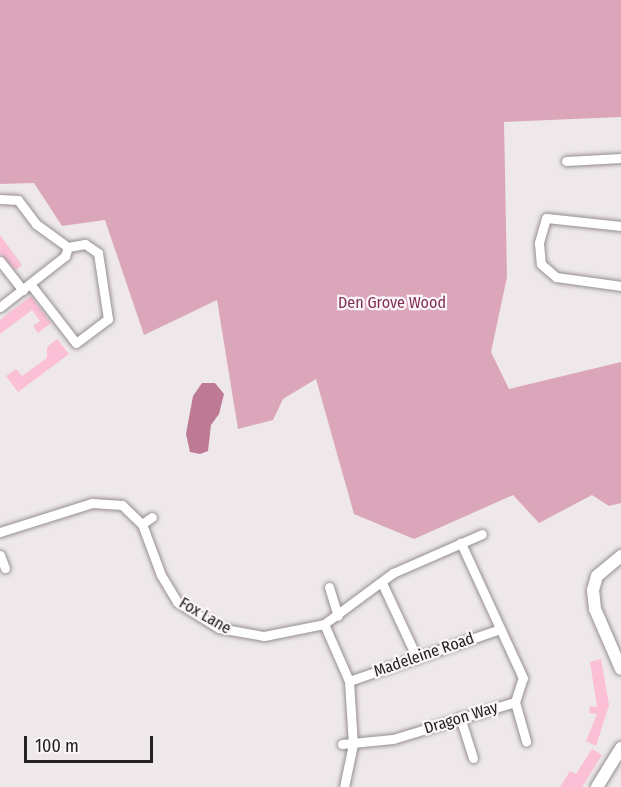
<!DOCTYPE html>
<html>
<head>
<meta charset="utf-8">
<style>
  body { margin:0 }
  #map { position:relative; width:621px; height:787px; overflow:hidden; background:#eee8ea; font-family:"Fira Sans Condensed",sans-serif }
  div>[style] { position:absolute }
  .green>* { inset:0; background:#dba6ba }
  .water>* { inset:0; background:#be7a95 }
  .building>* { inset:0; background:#fbbfd6 }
  .roads { filter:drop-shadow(0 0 2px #958f91) drop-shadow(0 0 2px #958f91) }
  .minor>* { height:9px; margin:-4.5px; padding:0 4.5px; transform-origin:4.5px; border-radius:4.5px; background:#fff }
  .tertiary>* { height:12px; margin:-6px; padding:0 6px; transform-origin:6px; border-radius:6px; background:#fff }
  span { translate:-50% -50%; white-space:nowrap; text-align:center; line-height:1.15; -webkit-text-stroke:4.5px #fcf5f8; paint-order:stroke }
  .park-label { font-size:16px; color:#822f56 }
  .street-label { font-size:16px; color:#232121 }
  .scale { position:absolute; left:24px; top:736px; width:129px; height:27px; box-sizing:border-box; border:3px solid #232121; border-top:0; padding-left:8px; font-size:18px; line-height:21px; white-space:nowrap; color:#232121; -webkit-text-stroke:4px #fcf5f8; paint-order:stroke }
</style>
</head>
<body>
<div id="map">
  <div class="green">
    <div style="clip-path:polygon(0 0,621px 0,621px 117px,504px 122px,507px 277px,491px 352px,509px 389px,621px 362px,621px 503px,609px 506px,592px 495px,539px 523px,513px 495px,414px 539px,354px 514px,316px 379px,283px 399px,273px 420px,238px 429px,217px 300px,144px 335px,105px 220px,62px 226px,34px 183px,0 184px)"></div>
  </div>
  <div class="water">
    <div style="clip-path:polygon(202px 383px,215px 383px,224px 394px,219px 414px,211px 425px,208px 451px,200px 454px,190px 452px,186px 434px,193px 396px)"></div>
  </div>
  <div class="building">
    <div style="clip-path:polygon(0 235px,22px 265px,16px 270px,0 254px)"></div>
    <div style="clip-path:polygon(31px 296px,51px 323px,38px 333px,33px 326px,40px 321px,32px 310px,0 334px,0 320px)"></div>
    <div style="clip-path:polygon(57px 339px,69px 354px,18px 392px,6px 376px,16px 369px,22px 376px,47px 358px,47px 347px)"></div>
    <div style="clip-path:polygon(601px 659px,609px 705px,596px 746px,586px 741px,597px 714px,589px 713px,590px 706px,597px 707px,590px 662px)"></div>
    <div style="clip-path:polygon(592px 749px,602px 755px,582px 787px,560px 787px,570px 771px,576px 774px)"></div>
  </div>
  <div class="roads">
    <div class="minor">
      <div style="left:566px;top:161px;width:55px;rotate:-3.1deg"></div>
      <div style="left:0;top:199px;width:18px;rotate:3deg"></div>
      <div style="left:18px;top:200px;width:30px;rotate:53deg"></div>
      <div style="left:36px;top:224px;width:39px;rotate:36deg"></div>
      <div style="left:621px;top:226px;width:75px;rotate:-173.9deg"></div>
      <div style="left:546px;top:218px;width:26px;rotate:106deg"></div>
      <div style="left:539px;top:243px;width:21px;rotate:85deg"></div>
      <div style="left:541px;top:264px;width:20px;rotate:41deg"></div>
      <div style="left:556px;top:277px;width:66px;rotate:7.9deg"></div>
      <div style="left:0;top:261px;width:37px;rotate:52deg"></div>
      <div style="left:31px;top:285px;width:73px;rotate:52.2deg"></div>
      <div style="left:76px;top:343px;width:40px;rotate:-37deg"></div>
      <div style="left:108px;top:319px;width:67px;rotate:-98.6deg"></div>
      <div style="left:98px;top:253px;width:16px;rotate:-145deg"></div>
      <div style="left:85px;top:244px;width:17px;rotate:170deg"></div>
      <div style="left:0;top:307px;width:83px;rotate:-38.1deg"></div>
      <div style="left:65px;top:256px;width:9px;rotate:-72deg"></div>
      <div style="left:142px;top:524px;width:12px;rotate:-35deg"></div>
      <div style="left:0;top:532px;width:96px;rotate:-17.5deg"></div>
      <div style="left:92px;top:503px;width:30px;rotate:4deg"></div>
      <div style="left:122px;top:505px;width:28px;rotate:44deg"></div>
      <div style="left:142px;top:524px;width:54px;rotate:69.6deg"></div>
      <div style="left:161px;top:575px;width:31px;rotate:59deg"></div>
      <div style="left:177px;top:602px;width:49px;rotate:31.8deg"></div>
      <div style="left:219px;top:628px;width:46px;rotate:10.1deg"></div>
      <div style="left:264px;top:636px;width:61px;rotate:-11.3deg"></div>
      <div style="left:324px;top:624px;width:86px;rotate:-36.5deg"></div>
      <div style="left:393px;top:573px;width:97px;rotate:-23.7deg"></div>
      <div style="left:0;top:555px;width:14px;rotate:69deg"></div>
      <div style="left:382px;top:583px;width:83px;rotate:65deg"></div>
      <div style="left:329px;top:587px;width:30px;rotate:73deg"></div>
      <div style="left:324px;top:624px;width:62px;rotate:66.3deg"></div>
      <div style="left:349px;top:681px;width:63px;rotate:86.4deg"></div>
      <div style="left:353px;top:744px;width:44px;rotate:101.8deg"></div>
      <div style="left:349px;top:681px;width:160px;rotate:-19deg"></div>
      <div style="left:515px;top:702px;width:41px;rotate:74.2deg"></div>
      <div style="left:460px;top:717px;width:43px;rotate:72.4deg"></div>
      <div style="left:342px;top:744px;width:51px;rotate:-5.6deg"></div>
      <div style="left:393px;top:739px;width:127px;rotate:-16.9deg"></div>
      <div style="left:515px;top:702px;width:25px;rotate:-72deg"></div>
      <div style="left:523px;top:678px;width:149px;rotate:-114.7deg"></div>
    </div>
    <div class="tertiary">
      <div style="left:621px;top:556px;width:31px;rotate:140deg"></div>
      <div style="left:597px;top:576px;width:15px;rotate:106deg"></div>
      <div style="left:593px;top:590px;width:19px;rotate:84deg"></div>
      <div style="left:595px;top:609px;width:65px;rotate:66.6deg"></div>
      <div style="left:597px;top:787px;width:46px;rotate:-58.4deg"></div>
    </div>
  </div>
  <div class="park-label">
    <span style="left:392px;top:303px">Den Grove Wood</span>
  </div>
  <div class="street-label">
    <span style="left:205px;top:616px;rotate:30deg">Fox Lane</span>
    <span style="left:424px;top:655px;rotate:-19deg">Madeleine Road</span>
    <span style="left:461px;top:718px;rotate:-17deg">Dragon Way</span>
  </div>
  <div class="scale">100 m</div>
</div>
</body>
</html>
